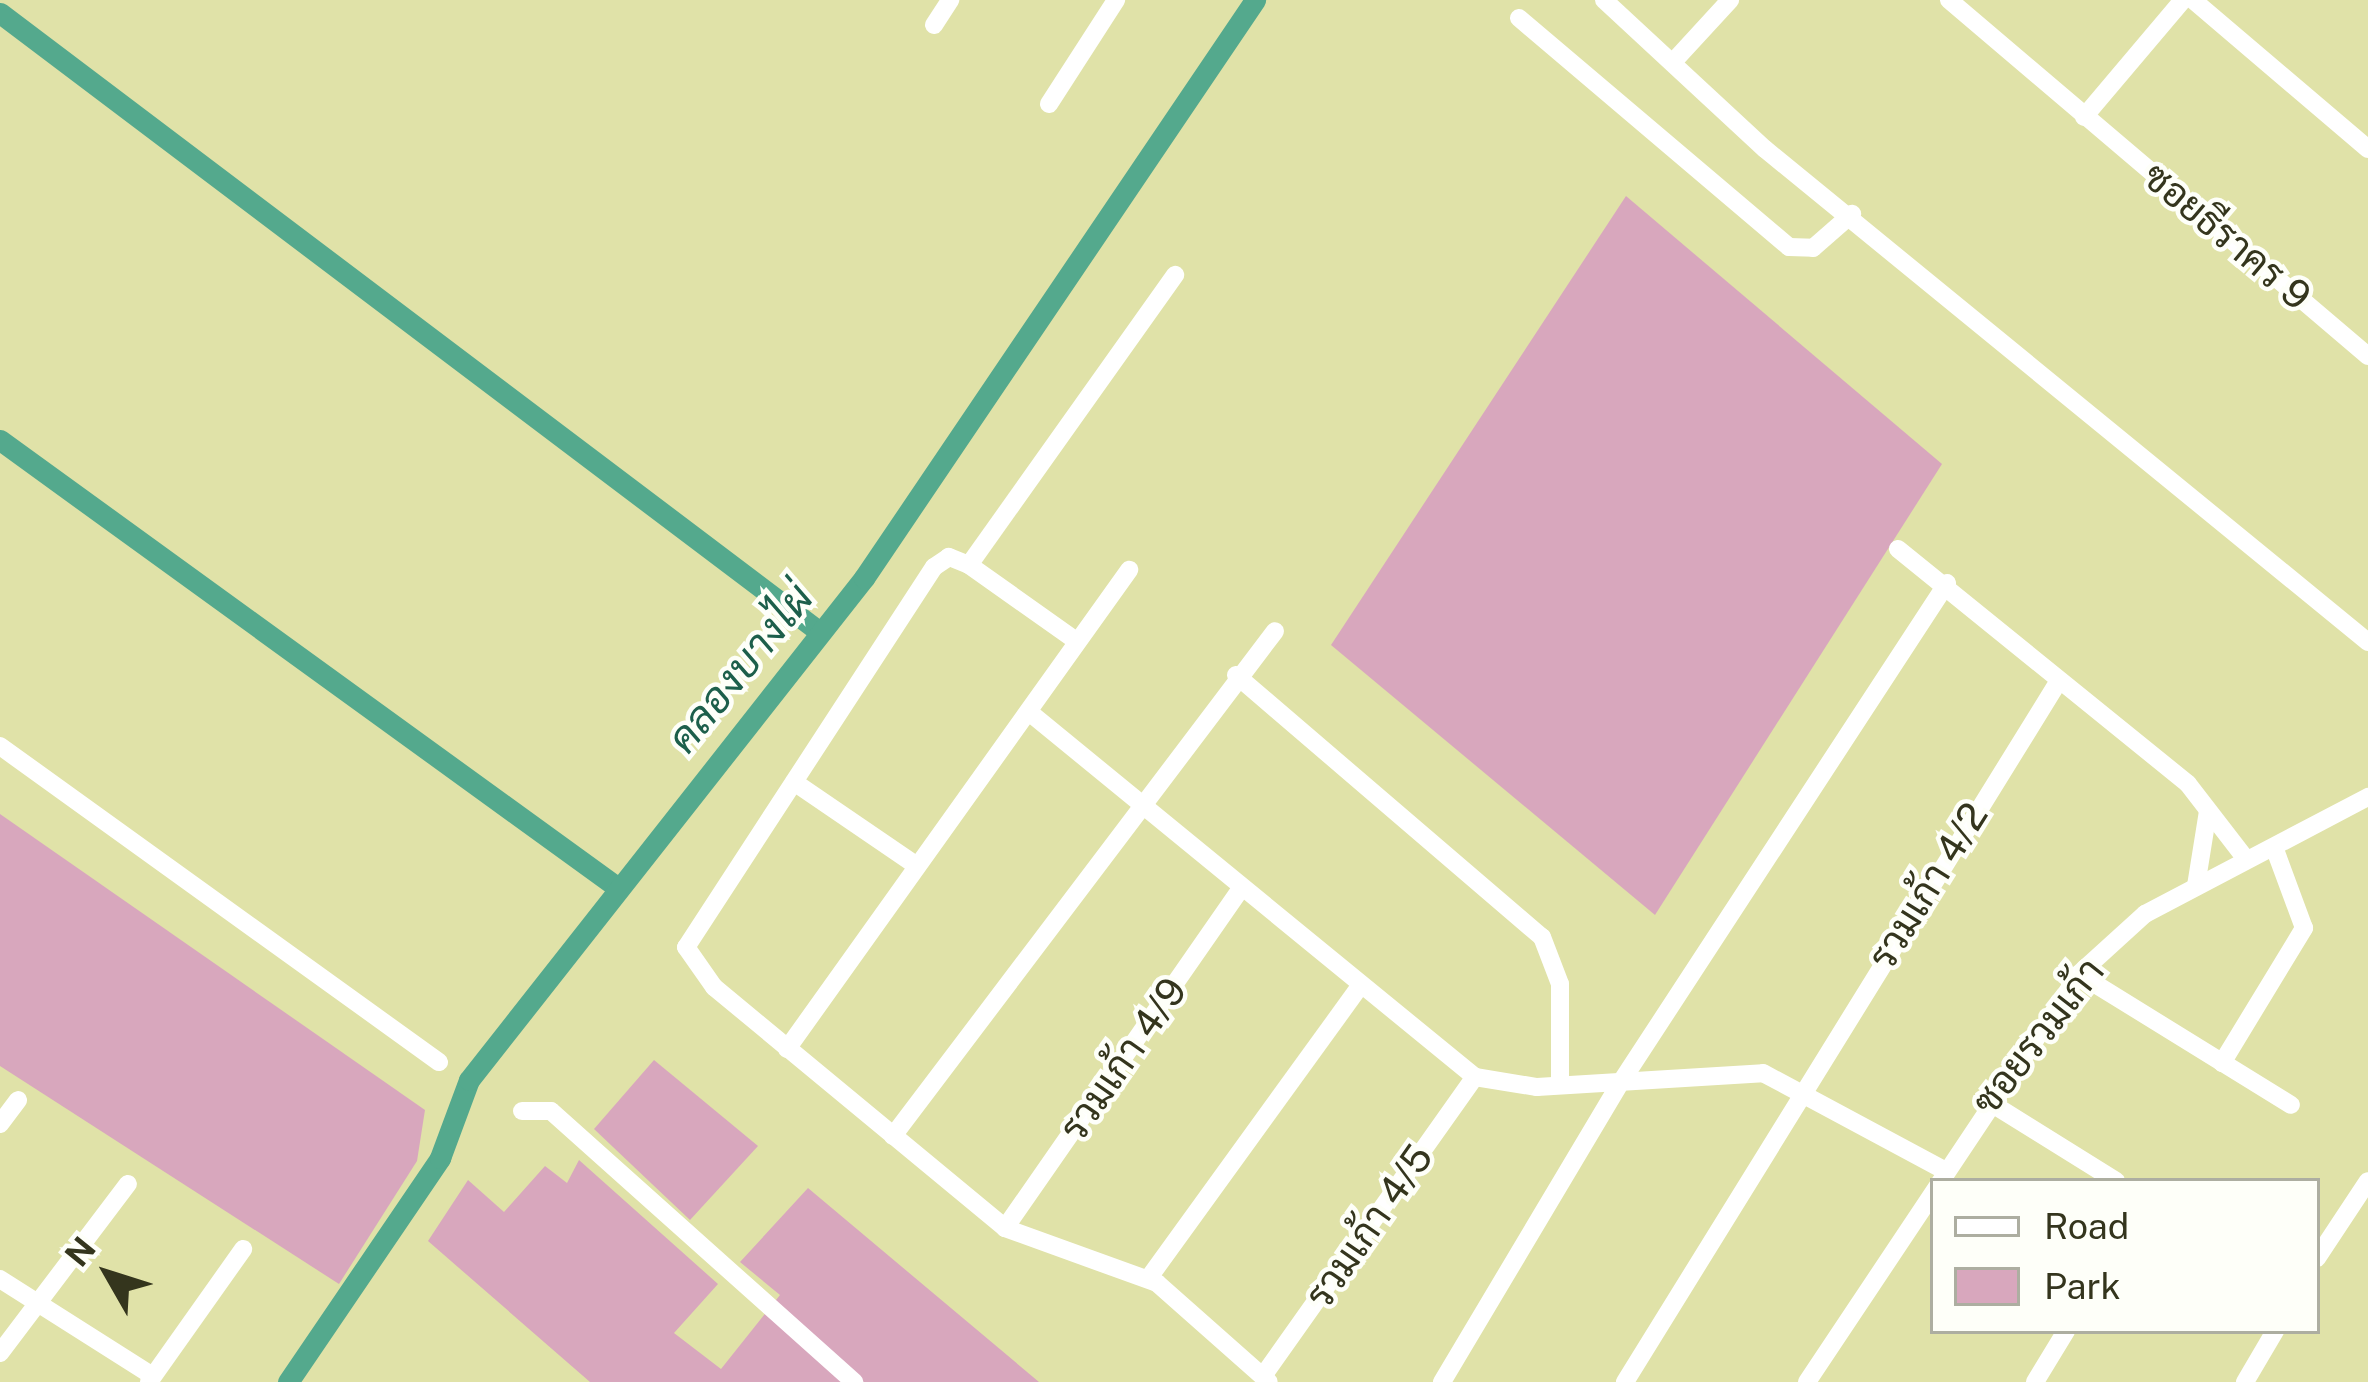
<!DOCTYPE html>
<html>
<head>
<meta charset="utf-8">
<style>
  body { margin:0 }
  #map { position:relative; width:2368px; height:1382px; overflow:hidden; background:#e0e2a8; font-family:"Public Sans",Sarabun,sans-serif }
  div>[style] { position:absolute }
  .green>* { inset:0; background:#d8a7bd }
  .canal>* { height:21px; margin:-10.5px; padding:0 10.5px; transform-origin:10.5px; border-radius:10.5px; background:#54a98d }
  .minor>* { height:18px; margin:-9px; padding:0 9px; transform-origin:9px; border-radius:9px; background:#fff }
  span { translate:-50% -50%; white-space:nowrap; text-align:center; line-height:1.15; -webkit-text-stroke:9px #fefff9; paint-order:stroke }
  .street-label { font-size:39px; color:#34351d }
  .water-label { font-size:42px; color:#1d5f4b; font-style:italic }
  .legend { position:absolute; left:1930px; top:1178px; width:390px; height:156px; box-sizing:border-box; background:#fefff9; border:3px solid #adaea1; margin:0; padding:15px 21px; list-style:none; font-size:36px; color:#34351d }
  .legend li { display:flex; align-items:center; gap:24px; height:60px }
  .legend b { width:60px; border:3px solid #adaea1 }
  .north { position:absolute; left:48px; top:1214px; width:120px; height:120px; -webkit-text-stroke:9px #fefff9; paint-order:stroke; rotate:309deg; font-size:33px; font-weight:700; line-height:48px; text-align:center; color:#34351d }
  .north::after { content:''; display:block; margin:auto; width:42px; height:54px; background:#34351d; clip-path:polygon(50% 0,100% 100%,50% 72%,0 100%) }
</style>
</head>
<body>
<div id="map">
  <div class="green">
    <div style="clip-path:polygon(1626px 196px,1942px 464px,1655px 915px,1331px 645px)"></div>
    <div style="clip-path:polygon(0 814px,425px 1110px,417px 1161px,339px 1284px,0 1066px)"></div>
    <div style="clip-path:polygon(654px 1060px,758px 1146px,690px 1220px,594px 1129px)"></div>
    <div style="clip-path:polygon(579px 1160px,718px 1284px,674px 1333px,721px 1369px,780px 1295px,740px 1262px,808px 1188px,1039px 1382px,590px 1382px,428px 1241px,468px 1180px,504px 1212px,545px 1166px,567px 1183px)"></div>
  </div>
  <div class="canal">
    <div style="left:0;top:13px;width:1027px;rotate:37.05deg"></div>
    <div style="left:0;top:440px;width:758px;rotate:35.93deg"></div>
    <div style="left:288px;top:1382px;width:271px;rotate:-55.8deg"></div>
    <div style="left:440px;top:1158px;width:83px;rotate:-69.6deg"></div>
    <div style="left:469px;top:1080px;width:639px;rotate:-51.8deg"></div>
    <div style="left:864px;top:578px;width:698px;rotate:-55.92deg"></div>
  </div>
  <div class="minor">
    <div style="left:1604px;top:0;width:219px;rotate:42.8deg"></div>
    <div style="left:1765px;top:149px;width:779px;rotate:39.27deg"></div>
    <div style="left:1949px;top:0;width:550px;rotate:40.35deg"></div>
    <div style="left:2193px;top:0;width:230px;rotate:40.4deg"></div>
    <div style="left:1519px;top:18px;width:354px;rotate:40.3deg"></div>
    <div style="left:1789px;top:247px;width:24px;rotate:2deg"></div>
    <div style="left:1813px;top:248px;width:52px;rotate:-41.1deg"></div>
    <div style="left:934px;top:25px;width:30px;rotate:-57deg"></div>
    <div style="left:1674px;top:61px;width:83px;rotate:-47.4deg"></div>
    <div style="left:1049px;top:104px;width:124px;rotate:-57.2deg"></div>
    <div style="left:2084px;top:117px;width:153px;rotate:-49.8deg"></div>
    <div style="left:1898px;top:549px;width:373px;rotate:39deg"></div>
    <div style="left:2188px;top:784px;width:95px;rotate:52.3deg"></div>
    <div style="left:969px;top:565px;width:22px;rotate:-158deg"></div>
    <div style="left:949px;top:557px;width:18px;rotate:146deg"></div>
    <div style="left:934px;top:567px;width:454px;rotate:123.1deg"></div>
    <div style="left:686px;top:947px;width:49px;rotate:55deg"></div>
    <div style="left:714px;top:987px;width:378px;rotate:39.6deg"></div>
    <div style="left:1005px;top:1228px;width:162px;rotate:19.9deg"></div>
    <div style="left:1157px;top:1283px;width:149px;rotate:41.5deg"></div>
    <div style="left:1075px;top:640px;width:130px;rotate:-144.7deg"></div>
    <div style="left:969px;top:565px;width:356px;rotate:-54.6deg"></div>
    <div style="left:1236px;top:675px;width:403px;rotate:40.6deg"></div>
    <div style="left:1542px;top:937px;width:50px;rotate:69deg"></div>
    <div style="left:1560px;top:984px;width:99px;rotate:90deg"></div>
    <div style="left:1029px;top:712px;width:576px;rotate:39.3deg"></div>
    <div style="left:1475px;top:1077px;width:63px;rotate:9.2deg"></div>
    <div style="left:1537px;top:1087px;width:226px;rotate:-3.5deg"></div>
    <div style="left:1763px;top:1073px;width:201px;rotate:28.2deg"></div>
    <div style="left:0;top:746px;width:541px;rotate:35.75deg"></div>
    <div style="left:794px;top:782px;width:145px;rotate:34.3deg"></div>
    <div style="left:2196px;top:886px;width:76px;rotate:-80.9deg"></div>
    <div style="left:2079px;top:974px;width:249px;rotate:31.7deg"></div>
    <div style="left:787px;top:1049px;width:589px;rotate:-54.47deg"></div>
    <div style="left:2222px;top:1063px;width:158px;rotate:-58.7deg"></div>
    <div style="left:2304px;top:928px;width:86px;rotate:-110.3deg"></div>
    <div style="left:1986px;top:1100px;width:153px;rotate:31.9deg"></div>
    <div style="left:522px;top:1111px;width:29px"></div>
    <div style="left:551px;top:1111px;width:407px;rotate:41.8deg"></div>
    <div style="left:0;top:1124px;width:30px;rotate:-53deg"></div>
    <div style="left:893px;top:1136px;width:633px;rotate:-52.89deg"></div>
    <div style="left:1005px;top:1228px;width:413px;rotate:-55.2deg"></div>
    <div style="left:2317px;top:1258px;width:92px;rotate:-56.5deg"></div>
    <div style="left:0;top:1279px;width:181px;rotate:32.4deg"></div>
    <div style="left:1148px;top:1279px;width:357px;rotate:-54.1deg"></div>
    <div style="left:0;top:1353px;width:212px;rotate:-52.9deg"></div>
    <div style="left:1263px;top:1376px;width:367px;rotate:-54.7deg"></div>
    <div style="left:149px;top:1382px;width:163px;rotate:-54.7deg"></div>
    <div style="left:1442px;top:1382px;width:349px;rotate:-59.2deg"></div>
    <div style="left:1621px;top:1082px;width:596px;rotate:-56.84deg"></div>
    <div style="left:1625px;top:1382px;width:821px;rotate:-58.25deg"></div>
    <div style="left:1807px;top:1382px;width:490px;rotate:-56.3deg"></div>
    <div style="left:2079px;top:974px;width:89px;rotate:-42.3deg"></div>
    <div style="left:2145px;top:914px;width:252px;rotate:-27.7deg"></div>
    <div style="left:2035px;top:1382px;width:60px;rotate:-58.7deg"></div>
    <div style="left:2245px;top:1382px;width:59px;rotate:-59.5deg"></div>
  </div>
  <div class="street-label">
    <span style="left:2227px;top:236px;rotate:40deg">ซอยธีราคร 9</span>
    <span style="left:1928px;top:886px;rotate:-58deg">รวมเก้า 4/2</span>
    <span style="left:2038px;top:1036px;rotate:-52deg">ซอยรวมเก้า</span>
    <span style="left:1123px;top:1059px;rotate:-55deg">รวมเก้า 4/9</span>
    <span style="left:1369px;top:1226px;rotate:-55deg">รวมเก้า 4/5</span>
  </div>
  <div class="water-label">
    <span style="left:740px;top:668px;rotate:-51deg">คลองบางไผ่</span>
  </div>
  <ul class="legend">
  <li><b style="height:15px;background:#fff"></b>Road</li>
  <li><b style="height:33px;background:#d8a7bd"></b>Park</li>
  </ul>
  <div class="north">N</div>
</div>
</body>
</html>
